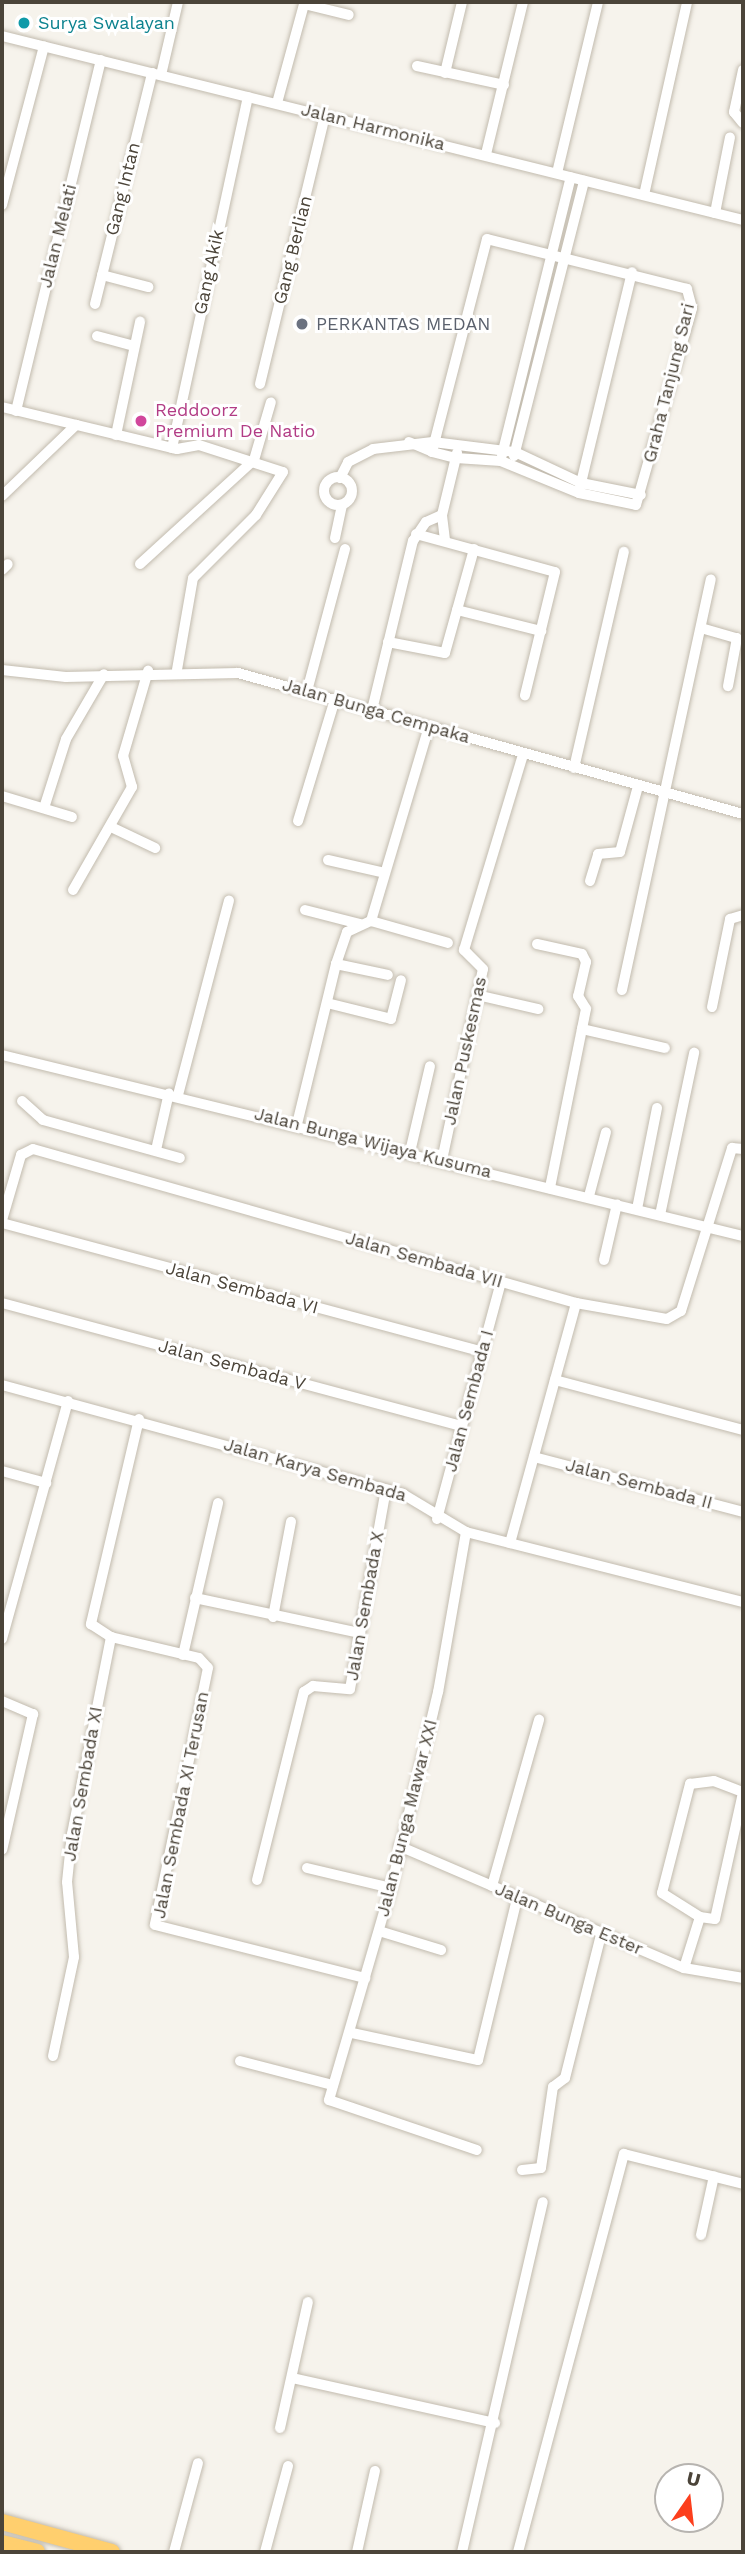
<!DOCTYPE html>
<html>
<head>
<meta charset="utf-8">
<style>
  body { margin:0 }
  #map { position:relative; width:745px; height:2554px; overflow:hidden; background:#f6f3ec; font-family:"Work Sans",sans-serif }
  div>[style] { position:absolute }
  .roads { filter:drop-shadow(0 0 2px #c2bbae) drop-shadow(0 0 2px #c2bbae) }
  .minor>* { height:10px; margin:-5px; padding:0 5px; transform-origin:5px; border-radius:5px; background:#fff }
  .minor>.ring { margin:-5px; padding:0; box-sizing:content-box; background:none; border:10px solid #fff; border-radius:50% }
  .highway>* { height:16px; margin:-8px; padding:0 8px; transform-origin:8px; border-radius:8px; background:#ffcf6e }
  .dots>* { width:19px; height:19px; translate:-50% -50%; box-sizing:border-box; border:4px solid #fff; border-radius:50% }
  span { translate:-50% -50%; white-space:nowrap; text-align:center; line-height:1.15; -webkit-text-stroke:6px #fff; paint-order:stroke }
  .culture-label { font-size:18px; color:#0d838f }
  .left { translate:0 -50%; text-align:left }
  .street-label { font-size:18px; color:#4b4439 }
  .worship-label { font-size:18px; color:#5b616d }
  .hotel-label { font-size:18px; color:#b23c85 }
  .frame { position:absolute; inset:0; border:4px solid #4b4439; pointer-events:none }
  .north { position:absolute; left:654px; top:2463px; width:70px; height:70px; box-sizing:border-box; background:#fff; border:2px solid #b7b4b0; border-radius:50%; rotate:14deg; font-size:19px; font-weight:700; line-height:28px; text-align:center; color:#4b4439 }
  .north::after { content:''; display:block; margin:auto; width:24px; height:32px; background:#fc3f1d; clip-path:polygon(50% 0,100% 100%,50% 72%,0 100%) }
</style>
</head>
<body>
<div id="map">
  <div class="roads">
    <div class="minor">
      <div style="left:2px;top:36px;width:764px;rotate:13.95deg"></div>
      <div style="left:417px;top:66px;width:89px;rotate:12.3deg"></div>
      <div style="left:743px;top:70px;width:43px;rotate:102.1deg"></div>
      <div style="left:734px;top:112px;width:14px;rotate:51deg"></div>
      <div style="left:445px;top:73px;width:73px;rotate:-76.5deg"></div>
      <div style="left:161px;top:75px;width:75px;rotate:-76.9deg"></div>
      <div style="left:277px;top:103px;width:103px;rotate:-74.7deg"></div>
      <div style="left:304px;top:4px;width:46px;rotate:13.7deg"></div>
      <div style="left:486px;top:154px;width:156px;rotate:-76.3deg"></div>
      <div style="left:557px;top:173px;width:176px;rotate:-76.5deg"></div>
      <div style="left:644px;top:195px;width:198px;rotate:-77.4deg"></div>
      <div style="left:2px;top:205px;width:164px;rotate:-75.2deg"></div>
      <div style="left:715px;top:213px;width:77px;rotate:-78.8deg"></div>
      <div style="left:102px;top:275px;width:48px;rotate:14.6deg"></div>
      <div style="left:95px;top:304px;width:238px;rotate:-76.1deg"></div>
      <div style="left:97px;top:336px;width:38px;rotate:15deg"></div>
      <div style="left:260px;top:384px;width:276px;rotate:-76.4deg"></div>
      <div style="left:2px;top:407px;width:180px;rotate:13.5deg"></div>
      <div style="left:177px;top:449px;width:22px;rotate:-10deg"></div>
      <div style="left:199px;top:445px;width:88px;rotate:17.8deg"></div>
      <div style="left:283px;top:472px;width:51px;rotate:122.1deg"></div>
      <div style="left:256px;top:515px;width:89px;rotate:135deg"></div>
      <div style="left:193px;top:578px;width:93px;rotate:99.9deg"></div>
      <div style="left:16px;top:411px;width:361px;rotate:-76.4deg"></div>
      <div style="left:116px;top:435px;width:116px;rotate:-78deg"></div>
      <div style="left:409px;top:442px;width:25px;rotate:23deg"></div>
      <div style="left:432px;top:452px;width:25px;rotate:14deg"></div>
      <div style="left:456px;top:458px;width:45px;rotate:3.8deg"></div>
      <div style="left:501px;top:461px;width:84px;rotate:22.3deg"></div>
      <div style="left:579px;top:493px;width:58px;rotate:11.9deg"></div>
      <div style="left:636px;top:505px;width:205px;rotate:-74.1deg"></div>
      <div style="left:692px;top:308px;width:20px;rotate:-105deg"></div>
      <div style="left:687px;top:289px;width:206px;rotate:-166deg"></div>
      <div style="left:487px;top:239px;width:220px;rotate:104.5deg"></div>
      <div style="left:172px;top:448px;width:359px;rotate:-77.8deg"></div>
      <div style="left:502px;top:455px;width:286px;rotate:-76.1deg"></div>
      <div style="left:514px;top:456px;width:284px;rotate:-75.7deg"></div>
      <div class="ring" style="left:324px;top:477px;width:18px;height:18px"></div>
      <div style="left:340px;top:478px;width:18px;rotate:-63deg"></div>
      <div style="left:348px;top:462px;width:28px;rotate:-27deg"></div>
      <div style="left:373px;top:449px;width:60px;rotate:-6.7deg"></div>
      <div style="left:433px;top:442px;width:83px;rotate:7deg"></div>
      <div style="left:515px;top:452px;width:73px;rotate:25.2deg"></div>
      <div style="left:581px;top:483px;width:61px;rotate:11.3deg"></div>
      <div style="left:580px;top:487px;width:221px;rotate:-76.4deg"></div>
      <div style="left:2px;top:496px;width:103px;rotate:-43.8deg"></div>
      <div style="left:416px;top:534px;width:144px;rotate:15.3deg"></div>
      <div style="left:555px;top:572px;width:127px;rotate:103.7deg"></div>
      <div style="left:335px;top:538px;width:34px;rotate:-78deg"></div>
      <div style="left:445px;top:540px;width:25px;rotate:-97deg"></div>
      <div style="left:442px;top:515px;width:64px;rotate:-76.4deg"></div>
      <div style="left:140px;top:564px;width:154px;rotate:-42.4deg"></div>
      <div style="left:254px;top:460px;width:60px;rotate:-73.7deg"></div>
      <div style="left:2px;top:570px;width:8px;rotate:-45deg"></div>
      <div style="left:457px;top:610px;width:87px;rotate:14deg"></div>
      <div style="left:701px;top:628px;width:37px;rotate:16deg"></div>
      <div style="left:737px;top:638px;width:49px;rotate:100.6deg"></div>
      <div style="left:388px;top:642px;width:58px;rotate:10.9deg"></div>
      <div style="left:445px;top:653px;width:108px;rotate:-74.4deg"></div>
      <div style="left:2px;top:670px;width:64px;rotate:6.2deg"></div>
      <div style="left:66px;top:677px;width:172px;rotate:-1.3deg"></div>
      <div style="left:238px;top:673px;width:524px;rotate:15.6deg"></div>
      <div style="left:307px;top:691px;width:147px;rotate:-75deg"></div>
      <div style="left:372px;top:710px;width:174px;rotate:-76.4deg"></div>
      <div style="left:413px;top:541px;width:23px;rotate:-56deg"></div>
      <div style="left:426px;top:522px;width:17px;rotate:-24deg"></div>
      <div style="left:574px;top:768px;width:222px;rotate:-77deg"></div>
      <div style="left:2px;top:796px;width:73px;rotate:16.7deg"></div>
      <div style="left:44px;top:808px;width:72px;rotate:-72.3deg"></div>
      <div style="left:66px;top:739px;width:75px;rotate:-59.7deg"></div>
      <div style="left:298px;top:821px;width:127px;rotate:-73.1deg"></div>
      <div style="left:111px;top:827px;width:49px;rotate:25.5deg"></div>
      <div style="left:328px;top:860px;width:58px;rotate:12.8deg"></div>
      <div style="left:590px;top:881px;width:28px;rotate:-73deg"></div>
      <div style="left:598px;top:854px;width:22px;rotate:-5deg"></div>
      <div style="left:620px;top:852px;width:68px;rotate:-74.7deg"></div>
      <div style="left:73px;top:890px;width:119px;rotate:-60.2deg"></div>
      <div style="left:132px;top:787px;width:32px;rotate:-106deg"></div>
      <div style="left:123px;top:756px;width:89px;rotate:-73.6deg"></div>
      <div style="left:305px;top:910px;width:57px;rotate:14.3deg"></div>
      <div style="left:371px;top:921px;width:80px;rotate:15.9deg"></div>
      <div style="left:537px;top:944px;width:46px;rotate:12.5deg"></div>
      <div style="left:582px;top:954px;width:9px;rotate:63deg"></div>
      <div style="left:586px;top:962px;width:35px;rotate:103deg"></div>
      <div style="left:578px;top:996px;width:15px;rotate:58deg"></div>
      <div style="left:586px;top:1009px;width:183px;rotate:101.4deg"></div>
      <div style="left:336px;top:964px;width:53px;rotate:11.9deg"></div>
      <div style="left:622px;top:990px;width:420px;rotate:-77.8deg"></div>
      <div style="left:477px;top:995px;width:63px;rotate:12.9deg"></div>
      <div style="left:327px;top:1003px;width:66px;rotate:14deg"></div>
      <div style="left:391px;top:1019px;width:40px;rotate:-75.6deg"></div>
      <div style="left:712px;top:1007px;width:90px;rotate:-78.4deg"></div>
      <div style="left:730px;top:919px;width:14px;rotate:-17deg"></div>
      <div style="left:582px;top:1029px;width:85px;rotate:12.9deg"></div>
      <div style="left:2px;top:1055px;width:763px;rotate:13.73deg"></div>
      <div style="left:178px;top:1095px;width:201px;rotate:-75.3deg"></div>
      <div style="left:22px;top:1101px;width:28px;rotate:42deg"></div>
      <div style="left:43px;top:1120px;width:142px;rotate:15.5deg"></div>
      <div style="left:297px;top:1124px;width:165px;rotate:-76.3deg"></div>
      <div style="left:336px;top:964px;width:34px;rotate:-71deg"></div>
      <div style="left:347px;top:932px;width:26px;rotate:-25deg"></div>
      <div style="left:371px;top:921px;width:203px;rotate:-73.4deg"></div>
      <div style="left:156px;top:1150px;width:58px;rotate:-77.2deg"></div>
      <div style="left:410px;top:1152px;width:88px;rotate:-76.9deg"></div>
      <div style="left:442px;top:1160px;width:195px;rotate:-77.9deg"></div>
      <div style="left:483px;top:969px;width:27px;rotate:-135deg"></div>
      <div style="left:464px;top:950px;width:205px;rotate:-73.2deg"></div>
      <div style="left:589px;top:1196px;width:66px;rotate:-75.1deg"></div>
      <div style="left:637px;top:1209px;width:103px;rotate:-78.8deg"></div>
      <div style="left:660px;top:1215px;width:166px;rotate:-78.1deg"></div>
      <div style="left:2px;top:1220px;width:68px;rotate:-73.7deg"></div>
      <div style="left:21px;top:1155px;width:13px;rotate:-27deg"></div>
      <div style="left:33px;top:1149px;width:564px;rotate:15.83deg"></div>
      <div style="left:576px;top:1303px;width:92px;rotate:10deg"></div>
      <div style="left:667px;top:1319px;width:16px;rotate:-30deg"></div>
      <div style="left:681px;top:1311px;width:171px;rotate:-72.6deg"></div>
      <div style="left:732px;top:1148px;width:11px;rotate:5deg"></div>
      <div style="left:2px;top:1223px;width:497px;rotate:15deg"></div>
      <div style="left:604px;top:1260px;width:57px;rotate:-76.9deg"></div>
      <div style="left:2px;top:1303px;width:476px;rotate:15deg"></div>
      <div style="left:555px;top:1380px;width:195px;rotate:14.9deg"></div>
      <div style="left:2px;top:1385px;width:416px;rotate:15.2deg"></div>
      <div style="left:403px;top:1494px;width:74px;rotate:31.1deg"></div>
      <div style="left:466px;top:1532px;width:286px;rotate:14.2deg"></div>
      <div style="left:139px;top:1419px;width:211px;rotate:103.2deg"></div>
      <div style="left:91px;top:1624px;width:24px;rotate:33deg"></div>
      <div style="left:111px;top:1637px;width:90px;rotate:13.4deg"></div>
      <div style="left:199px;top:1658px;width:13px;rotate:48deg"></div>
      <div style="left:208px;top:1668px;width:262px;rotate:101.7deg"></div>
      <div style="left:155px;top:1925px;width:217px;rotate:14.2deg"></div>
      <div style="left:534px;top:1457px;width:216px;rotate:14.7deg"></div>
      <div style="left:2px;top:1471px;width:46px;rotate:15.3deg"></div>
      <div style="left:437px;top:1519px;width:245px;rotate:-74.9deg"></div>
      <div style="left:466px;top:1532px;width:162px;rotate:99.9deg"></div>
      <div style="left:438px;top:1692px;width:202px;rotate:103.5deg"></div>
      <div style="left:391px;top:1888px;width:221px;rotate:106.3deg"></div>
      <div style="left:329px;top:2100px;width:156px;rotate:18.7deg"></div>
      <div style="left:510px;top:1543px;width:249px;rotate:-74.6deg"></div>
      <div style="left:195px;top:1598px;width:169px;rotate:12deg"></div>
      <div style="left:273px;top:1617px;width:97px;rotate:-79.3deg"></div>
      <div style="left:2px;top:1639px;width:247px;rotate:-74.5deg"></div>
      <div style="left:183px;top:1655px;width:156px;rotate:-77deg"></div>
      <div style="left:2px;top:1701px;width:34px;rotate:23deg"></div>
      <div style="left:33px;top:1714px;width:139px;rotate:102.8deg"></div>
      <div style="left:399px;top:1846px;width:310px;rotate:23.2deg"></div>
      <div style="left:684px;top:1968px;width:60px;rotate:9.6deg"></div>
      <div style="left:307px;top:1868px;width:86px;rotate:13.4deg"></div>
      <div style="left:257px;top:1880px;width:194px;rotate:-76deg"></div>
      <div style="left:304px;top:1692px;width:11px;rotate:-34deg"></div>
      <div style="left:313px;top:1686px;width:37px;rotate:5deg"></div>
      <div style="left:350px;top:1689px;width:203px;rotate:-79.8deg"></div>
      <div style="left:492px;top:1886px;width:173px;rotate:-74.2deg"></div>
      <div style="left:700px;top:1917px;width:15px;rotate:8deg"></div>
      <div style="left:715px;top:1919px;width:129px;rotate:-77.5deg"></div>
      <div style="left:379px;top:1931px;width:65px;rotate:17deg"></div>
      <div style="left:684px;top:1968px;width:53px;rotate:-72.6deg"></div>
      <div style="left:700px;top:1917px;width:45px;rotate:-147.7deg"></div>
      <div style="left:662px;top:1893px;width:113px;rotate:-75.6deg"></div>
      <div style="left:690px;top:1784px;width:24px;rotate:-7deg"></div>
      <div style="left:714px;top:1781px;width:31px;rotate:21deg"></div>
      <div style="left:352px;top:2033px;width:129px;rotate:12.1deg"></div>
      <div style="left:478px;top:2060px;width:166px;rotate:-76.4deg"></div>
      <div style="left:53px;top:2056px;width:101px;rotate:-78deg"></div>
      <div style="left:74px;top:1957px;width:75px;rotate:-95.3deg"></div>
      <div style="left:67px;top:1882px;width:48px;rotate:-84.1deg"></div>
      <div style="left:72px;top:1834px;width:201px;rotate:-78.8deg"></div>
      <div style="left:240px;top:2061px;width:96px;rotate:14.5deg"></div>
      <div style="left:522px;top:2170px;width:19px;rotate:-6deg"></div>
      <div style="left:541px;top:2168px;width:82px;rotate:-81.6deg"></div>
      <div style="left:553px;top:2087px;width:15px;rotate:-37deg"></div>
      <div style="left:565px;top:2078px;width:147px;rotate:-75.9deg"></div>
      <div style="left:701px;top:2235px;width:60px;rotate:-77.6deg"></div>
      <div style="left:292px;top:2378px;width:208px;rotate:12.5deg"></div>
      <div style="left:280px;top:2428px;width:129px;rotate:-77.5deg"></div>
      <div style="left:174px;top:2552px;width:92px;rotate:-74.9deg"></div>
      <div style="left:265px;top:2552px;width:89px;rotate:-75deg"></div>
      <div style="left:357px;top:2552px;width:83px;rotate:-77.5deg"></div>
      <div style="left:462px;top:2552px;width:359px;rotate:-77deg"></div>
      <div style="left:518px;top:2552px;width:412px;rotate:-75.1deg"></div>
      <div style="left:624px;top:2154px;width:123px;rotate:14.1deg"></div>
    </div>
    <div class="highway">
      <div style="left:2px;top:2522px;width:114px;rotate:15.3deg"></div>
      <div style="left:2px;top:2543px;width:36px;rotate:14deg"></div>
    </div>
  </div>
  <div class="dots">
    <div style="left:24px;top:23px;background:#0f9aa8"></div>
    <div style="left:302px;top:324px;background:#6b7280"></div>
    <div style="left:141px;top:421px;background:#d1479c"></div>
  </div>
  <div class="culture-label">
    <span class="left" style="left:38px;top:23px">Surya Swalayan</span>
  </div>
  <div class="street-label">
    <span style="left:373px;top:127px;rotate:14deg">Jalan Harmonika</span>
    <span style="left:123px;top:189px;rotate:-76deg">Gang Intan</span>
    <span style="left:58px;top:236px;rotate:-76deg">Jalan Melati</span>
    <span style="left:293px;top:250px;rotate:-76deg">Gang Berlian</span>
    <span style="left:209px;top:272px;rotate:-78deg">Gang Akik</span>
    <span style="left:669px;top:383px;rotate:-76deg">Graha Tanjung Sari</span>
    <span style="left:376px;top:711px;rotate:16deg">Jalan Bunga Cempaka</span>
    <span style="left:465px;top:1051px;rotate:-78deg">Jalan Puskesmas</span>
    <span style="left:373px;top:1143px;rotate:14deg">Jalan Bunga Wijaya Kusuma</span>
    <span style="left:424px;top:1260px;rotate:16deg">Jalan Sembada VII</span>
    <span style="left:242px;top:1288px;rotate:15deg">Jalan Sembada VI</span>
    <span style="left:232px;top:1365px;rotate:15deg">Jalan Sembada V</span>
    <span style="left:469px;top:1401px;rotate:-75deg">Jalan Sembada I</span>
    <span style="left:315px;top:1470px;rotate:16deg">Jalan Karya Sembada</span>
    <span style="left:639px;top:1484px;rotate:15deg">Jalan Sembada II</span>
    <span style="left:365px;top:1606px;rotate:-80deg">Jalan Sembada X</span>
    <span style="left:83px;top:1784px;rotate:-80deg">Jalan Sembada XI</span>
    <span style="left:181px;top:1805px;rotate:-79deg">Jalan Sembada XI Terusan</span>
    <span style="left:407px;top:1818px;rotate:-76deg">Jalan Bunga Mawar XXI</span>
    <span style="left:569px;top:1919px;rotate:23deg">Jalan Bunga Ester</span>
  </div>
  <div class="worship-label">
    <span class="left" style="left:316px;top:324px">PERKANTAS MEDAN</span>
  </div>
  <div class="hotel-label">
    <span class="left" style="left:155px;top:421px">Reddoorz<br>Premium De Natio</span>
  </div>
  <div class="frame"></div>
  <div class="north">U</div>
</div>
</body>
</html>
